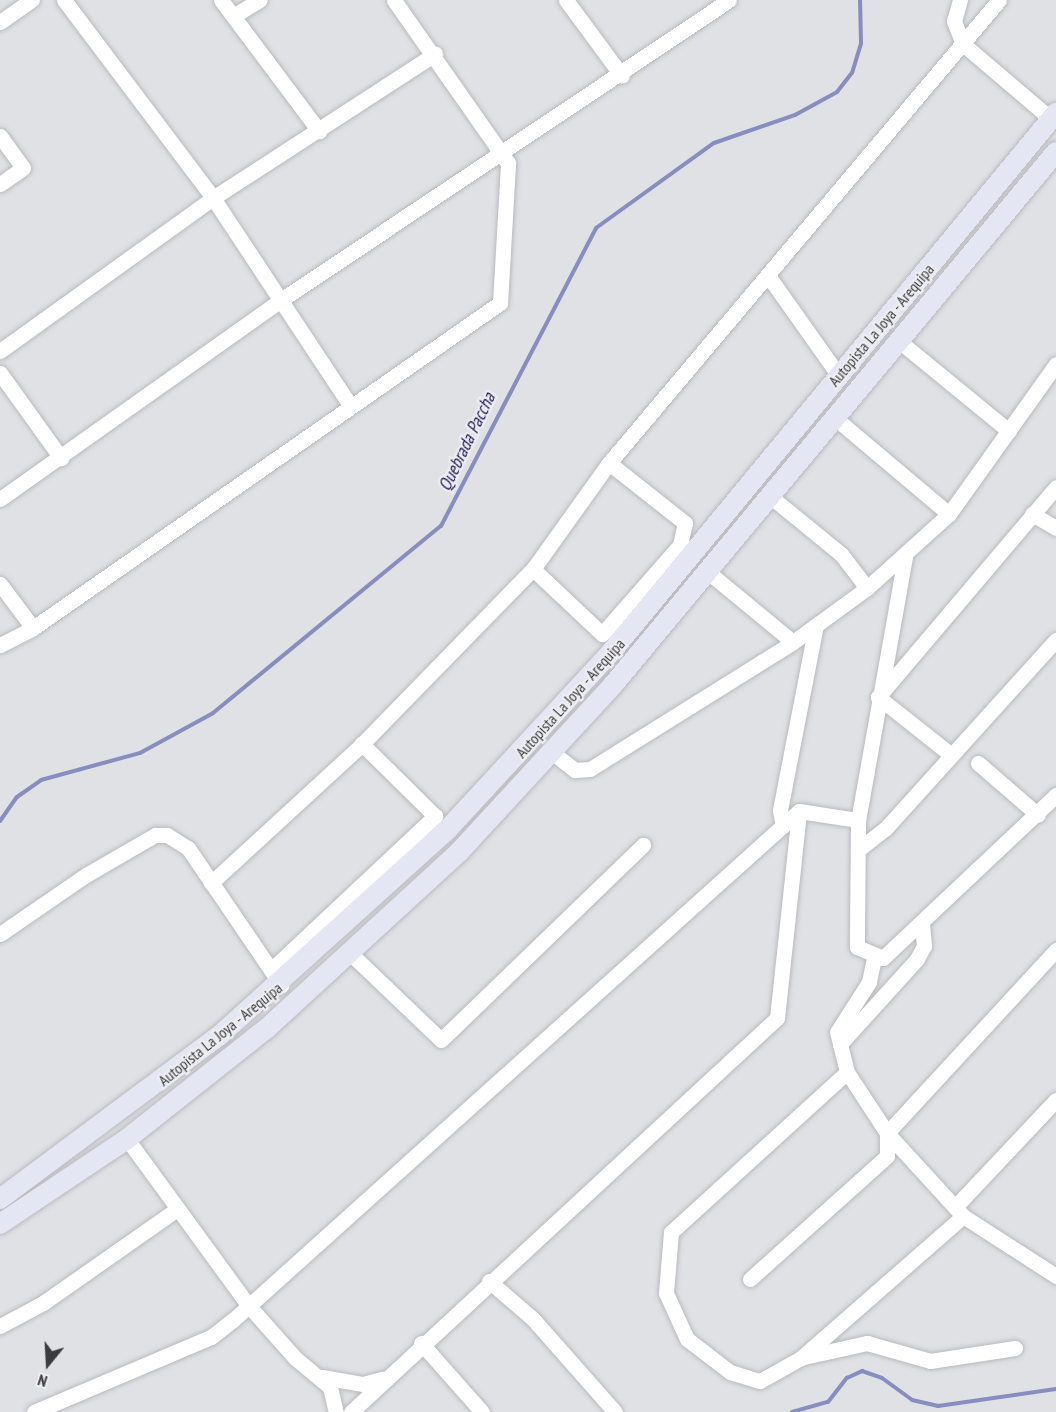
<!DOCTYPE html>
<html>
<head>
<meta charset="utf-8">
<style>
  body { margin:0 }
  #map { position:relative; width:1056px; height:1412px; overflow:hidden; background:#e0e1e5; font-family:"PT Sans Narrow",sans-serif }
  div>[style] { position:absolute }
  .stream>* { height:4px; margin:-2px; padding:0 2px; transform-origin:2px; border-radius:2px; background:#878ebf }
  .roads { filter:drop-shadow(0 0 2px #b9babe) drop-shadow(0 0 2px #b9babe) }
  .minor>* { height:15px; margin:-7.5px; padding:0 7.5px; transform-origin:7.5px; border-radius:7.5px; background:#fff }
  .major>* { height:20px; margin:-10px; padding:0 10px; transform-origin:10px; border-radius:10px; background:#e4e6f4 }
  span { translate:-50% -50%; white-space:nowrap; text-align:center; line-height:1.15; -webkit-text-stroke:4.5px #eeeef2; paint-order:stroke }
  .street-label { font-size:16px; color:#3b3b3d }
  .water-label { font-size:18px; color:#22215d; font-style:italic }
  .north { position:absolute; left:18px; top:1334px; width:60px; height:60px; -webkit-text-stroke:4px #eeeef2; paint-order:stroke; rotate:198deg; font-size:16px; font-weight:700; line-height:24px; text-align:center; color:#3b3b3d }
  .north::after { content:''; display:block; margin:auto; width:21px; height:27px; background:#3b3b3d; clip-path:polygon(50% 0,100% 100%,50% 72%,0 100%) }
</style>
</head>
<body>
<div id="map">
  <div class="stream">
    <div style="left:0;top:821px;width:29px;rotate:-55deg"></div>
    <div style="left:17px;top:797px;width:29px;rotate:-35deg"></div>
    <div style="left:41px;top:780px;width:103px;rotate:-15.3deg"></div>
    <div style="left:140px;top:753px;width:83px;rotate:-28.7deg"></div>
    <div style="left:213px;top:713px;width:295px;rotate:-39.4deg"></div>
    <div style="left:441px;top:526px;width:336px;rotate:-62.5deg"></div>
    <div style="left:596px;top:228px;width:145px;rotate:-35.8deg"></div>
    <div style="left:714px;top:143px;width:86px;rotate:-19.1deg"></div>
    <div style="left:795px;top:115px;width:48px;rotate:-28.7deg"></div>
    <div style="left:837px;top:92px;width:24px;rotate:-52deg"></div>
    <div style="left:852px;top:73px;width:31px;rotate:-73deg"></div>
    <div style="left:861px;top:43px;width:43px;rotate:-91.3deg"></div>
    <div style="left:792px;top:1412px;width:37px;rotate:-16deg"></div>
    <div style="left:828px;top:1402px;width:31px;rotate:-52deg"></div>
    <div style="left:847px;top:1378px;width:17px;rotate:-25deg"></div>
    <div style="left:862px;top:1371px;width:21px;rotate:19deg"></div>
    <div style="left:882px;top:1378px;width:37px;rotate:36deg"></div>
    <div style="left:912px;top:1400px;width:27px;rotate:13deg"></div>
    <div style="left:938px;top:1406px;width:119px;rotate:-8.2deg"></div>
  </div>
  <div class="roads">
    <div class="minor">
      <div style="left:64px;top:0;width:248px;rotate:53deg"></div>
      <div style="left:213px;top:198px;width:248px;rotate:56.5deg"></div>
      <div style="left:221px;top:0;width:164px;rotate:53.2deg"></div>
      <div style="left:566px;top:0;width:94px;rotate:53.6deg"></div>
      <div style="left:960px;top:0;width:22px;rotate:106deg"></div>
      <div style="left:954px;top:21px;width:25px;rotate:69deg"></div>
      <div style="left:963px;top:44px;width:116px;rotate:40.4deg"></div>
      <div style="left:233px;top:16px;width:31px;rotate:-31deg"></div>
      <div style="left:0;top:22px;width:39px;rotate:-35deg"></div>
      <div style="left:0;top:136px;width:39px;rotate:54deg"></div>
      <div style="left:23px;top:168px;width:28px;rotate:145deg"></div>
      <div style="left:769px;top:277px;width:121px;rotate:54.7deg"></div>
      <div style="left:899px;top:341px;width:142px;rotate:39.3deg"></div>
      <div style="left:0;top:351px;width:262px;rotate:-35.7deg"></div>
      <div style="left:213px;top:198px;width:265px;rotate:-33deg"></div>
      <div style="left:0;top:373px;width:105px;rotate:54.3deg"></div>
      <div style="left:835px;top:418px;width:149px;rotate:40.1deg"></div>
      <div style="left:609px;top:463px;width:97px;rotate:38.3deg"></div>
      <div style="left:685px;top:523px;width:23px;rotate:103deg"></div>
      <div style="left:680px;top:545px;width:9px;rotate:41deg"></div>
      <div style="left:771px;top:497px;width:90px;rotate:39.2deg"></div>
      <div style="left:841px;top:554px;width:43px;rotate:52.6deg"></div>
      <div style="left:0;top:499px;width:344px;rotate:-35.3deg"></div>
      <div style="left:281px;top:300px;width:539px;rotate:-33.81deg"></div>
      <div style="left:1032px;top:514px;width:28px;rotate:30deg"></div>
      <div style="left:905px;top:557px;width:267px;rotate:100.1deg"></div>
      <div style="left:858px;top:820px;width:127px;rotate:90.5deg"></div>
      <div style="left:857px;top:947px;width:28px;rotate:23deg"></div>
      <div style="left:883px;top:958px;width:238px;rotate:-43.3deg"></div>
      <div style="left:533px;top:569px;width:95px;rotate:43.3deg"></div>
      <div style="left:602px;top:634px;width:118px;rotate:-48.8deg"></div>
      <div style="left:708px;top:572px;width:110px;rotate:39.5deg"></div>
      <div style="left:0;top:584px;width:55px;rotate:53.1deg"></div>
      <div style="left:0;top:645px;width:37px;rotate:-27deg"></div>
      <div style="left:33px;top:628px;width:569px;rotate:-34.84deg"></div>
      <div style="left:500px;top:303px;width:140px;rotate:-86.7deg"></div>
      <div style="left:508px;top:163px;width:199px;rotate:-125deg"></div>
      <div style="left:553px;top:753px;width:28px;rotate:38deg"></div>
      <div style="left:575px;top:770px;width:15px;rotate:-4deg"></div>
      <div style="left:590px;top:769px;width:239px;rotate:-32deg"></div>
      <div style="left:793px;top:642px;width:92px;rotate:-36.1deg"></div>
      <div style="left:867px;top:588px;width:110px;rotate:-42.1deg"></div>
      <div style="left:949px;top:514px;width:184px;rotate:-54.5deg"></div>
      <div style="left:950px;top:754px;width:92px;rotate:-141.6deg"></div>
      <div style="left:878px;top:697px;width:275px;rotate:-49.7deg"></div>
      <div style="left:978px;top:763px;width:79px;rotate:40.9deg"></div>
      <div style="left:799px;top:811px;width:60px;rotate:8.7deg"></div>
      <div style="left:783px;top:826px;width:16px;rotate:-101deg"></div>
      <div style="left:780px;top:810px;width:188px;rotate:-79deg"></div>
      <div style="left:859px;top:849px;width:33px;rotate:-38deg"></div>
      <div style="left:885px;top:829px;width:255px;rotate:-47.9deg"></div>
      <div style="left:211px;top:883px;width:205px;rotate:-42.6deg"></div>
      <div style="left:362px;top:744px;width:245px;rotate:-45.7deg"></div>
      <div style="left:533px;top:569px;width:130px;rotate:-54.4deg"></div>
      <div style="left:609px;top:463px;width:605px;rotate:-49.89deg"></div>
      <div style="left:0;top:934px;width:104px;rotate:-34.5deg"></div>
      <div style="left:86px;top:875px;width:80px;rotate:-30.1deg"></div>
      <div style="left:155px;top:835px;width:12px"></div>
      <div style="left:167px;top:835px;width:25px;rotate:32deg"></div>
      <div style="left:188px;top:848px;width:166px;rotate:55.8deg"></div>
      <div style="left:351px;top:954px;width:124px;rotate:43.7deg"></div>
      <div style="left:441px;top:1040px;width:281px;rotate:-44deg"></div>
      <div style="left:874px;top:958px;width:25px;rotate:102deg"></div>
      <div style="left:869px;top:982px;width:59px;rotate:122.6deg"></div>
      <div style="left:837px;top:1032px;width:41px;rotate:76deg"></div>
      <div style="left:847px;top:1072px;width:73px;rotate:56.7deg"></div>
      <div style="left:887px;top:1133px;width:113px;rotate:47.5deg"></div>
      <div style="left:963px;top:1216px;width:111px;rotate:32.8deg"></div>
      <div style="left:272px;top:969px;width:224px;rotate:-43.2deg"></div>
      <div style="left:435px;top:816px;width:103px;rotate:-135.4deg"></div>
      <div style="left:840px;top:1044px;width:115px;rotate:-47.8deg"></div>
      <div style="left:917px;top:959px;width:15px;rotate:-62deg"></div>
      <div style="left:924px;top:946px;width:22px;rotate:-95deg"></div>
      <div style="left:847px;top:1072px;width:238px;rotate:137.7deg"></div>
      <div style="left:671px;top:1232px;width:61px;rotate:94.7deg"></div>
      <div style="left:666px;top:1293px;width:51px;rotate:65.5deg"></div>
      <div style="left:687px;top:1339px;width:54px;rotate:37.5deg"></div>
      <div style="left:730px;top:1372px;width:31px;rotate:17deg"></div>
      <div style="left:760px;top:1381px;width:47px;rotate:-29.3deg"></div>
      <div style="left:801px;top:1358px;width:215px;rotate:-41.2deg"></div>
      <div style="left:127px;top:1139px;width:205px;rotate:53.9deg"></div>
      <div style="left:248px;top:1305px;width:71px;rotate:48.4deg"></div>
      <div style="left:295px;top:1358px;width:45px;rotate:39.6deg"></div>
      <div style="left:330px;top:1387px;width:26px;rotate:77deg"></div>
      <div style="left:955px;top:1207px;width:147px;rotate:-46.7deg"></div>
      <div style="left:750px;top:1279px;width:184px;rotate:-41.9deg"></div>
      <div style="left:887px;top:1156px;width:23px;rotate:-90deg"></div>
      <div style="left:887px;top:1133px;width:249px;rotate:-47.3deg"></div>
      <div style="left:489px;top:1281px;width:58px;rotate:40.8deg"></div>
      <div style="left:533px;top:1319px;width:124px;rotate:48.6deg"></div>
      <div style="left:0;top:1326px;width:49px;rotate:-28.1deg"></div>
      <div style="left:43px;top:1303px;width:164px;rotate:-35deg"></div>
      <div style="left:421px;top:1343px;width:92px;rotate:48.5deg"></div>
      <div style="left:804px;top:1357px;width:65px;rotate:-12.5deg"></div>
      <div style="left:867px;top:1343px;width:66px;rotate:15.9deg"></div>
      <div style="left:930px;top:1361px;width:86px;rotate:-8.7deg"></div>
      <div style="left:322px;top:1377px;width:42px;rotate:9.7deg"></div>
      <div style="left:363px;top:1384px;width:20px;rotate:-15deg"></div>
      <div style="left:34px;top:1412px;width:192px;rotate:-23deg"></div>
      <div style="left:211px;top:1337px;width:28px;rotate:-38deg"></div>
      <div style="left:233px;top:1320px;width:761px;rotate:-41.96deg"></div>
      <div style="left:351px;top:1412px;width:580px;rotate:-42.77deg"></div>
      <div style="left:777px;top:1018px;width:208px;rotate:-83.9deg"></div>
    </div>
    <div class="major">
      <div style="left:0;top:1199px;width:273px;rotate:-36.7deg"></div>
      <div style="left:219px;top:1036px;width:307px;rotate:-42.1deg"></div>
      <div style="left:447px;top:830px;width:243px;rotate:-47.3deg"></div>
      <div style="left:612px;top:651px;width:698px;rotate:-50.47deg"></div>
      <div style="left:0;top:1224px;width:153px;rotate:-33.8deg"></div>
      <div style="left:127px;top:1139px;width:177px;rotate:-38.4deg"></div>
      <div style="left:266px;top:1029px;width:262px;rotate:-42.5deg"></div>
      <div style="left:459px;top:852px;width:227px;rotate:-47.3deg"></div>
      <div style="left:613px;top:685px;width:693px;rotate:-50.27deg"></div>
    </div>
  </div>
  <div class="street-label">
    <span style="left:881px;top:325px;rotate:-50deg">Autopista La Joya - Arequipa</span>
    <span style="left:570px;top:698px;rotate:-48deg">Autopista La Joya - Arequipa</span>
    <span style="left:220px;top:1034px;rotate:-39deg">Autopista La Joya - Arequipa</span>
  </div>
  <div class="water-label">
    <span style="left:467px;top:442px;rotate:-64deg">Quebrada Paccha</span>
  </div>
  <div class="north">N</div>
</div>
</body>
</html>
